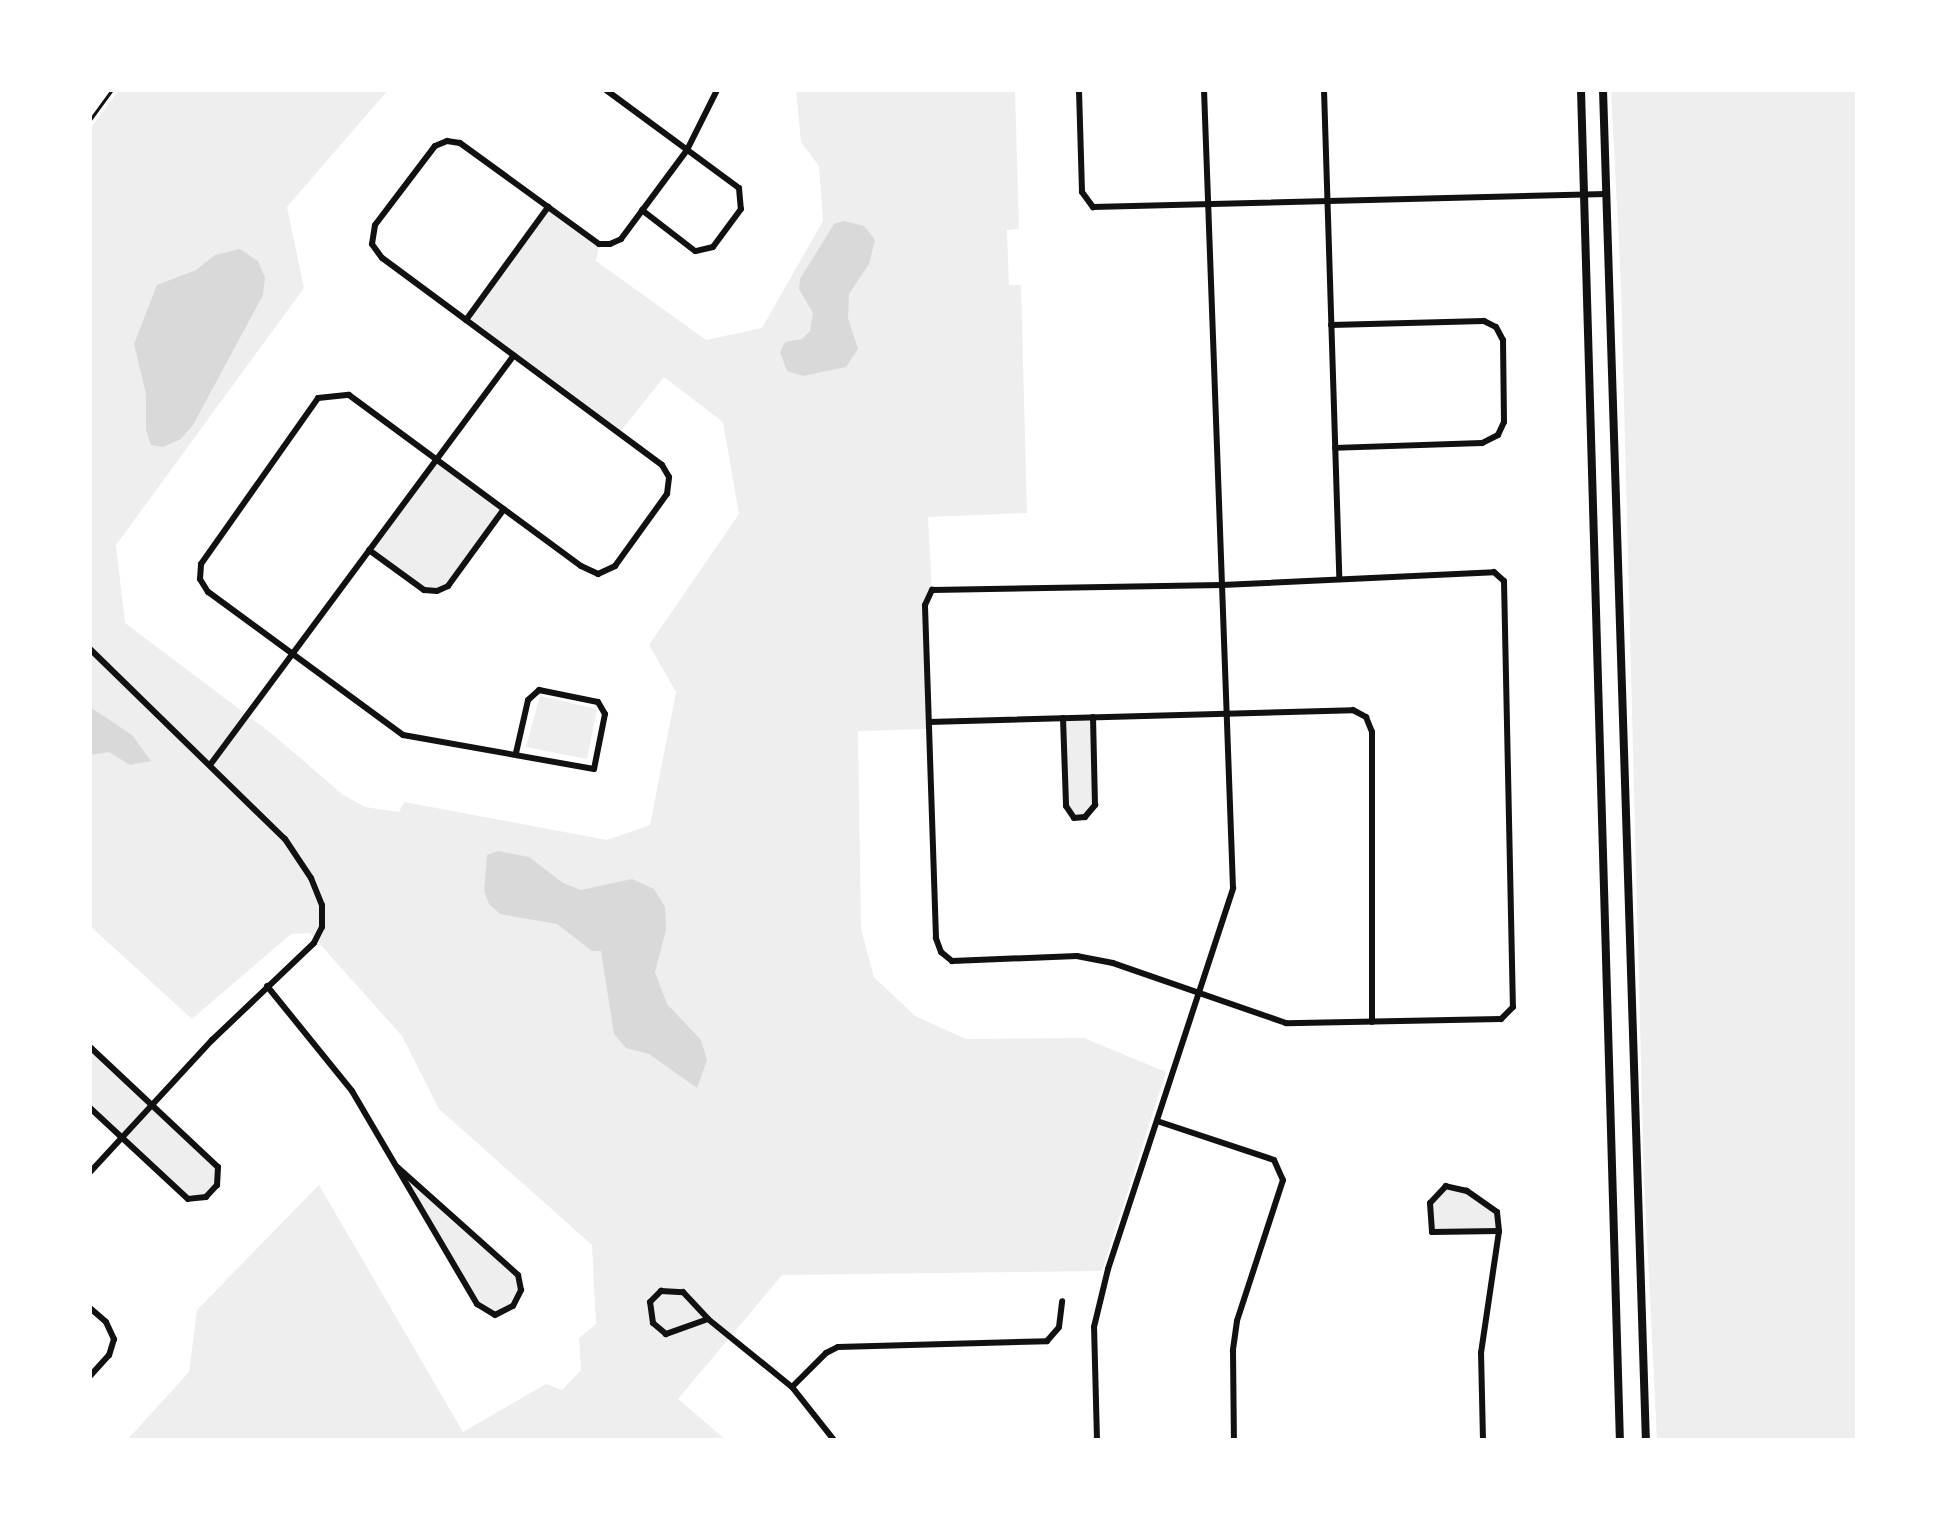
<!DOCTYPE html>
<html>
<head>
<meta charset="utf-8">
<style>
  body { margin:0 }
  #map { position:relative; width:1947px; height:1530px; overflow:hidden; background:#fff; font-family:"IBM Plex Sans",sans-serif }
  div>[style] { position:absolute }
  .green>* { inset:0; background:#eee }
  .water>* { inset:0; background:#d9d9d9 }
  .path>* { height:2.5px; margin:-1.25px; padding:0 1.25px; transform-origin:1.25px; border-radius:1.25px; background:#111 }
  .minor>* { height:6px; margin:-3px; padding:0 3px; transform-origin:3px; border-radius:3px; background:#111 }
  .tertiary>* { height:8px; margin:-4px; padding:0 4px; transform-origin:4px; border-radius:4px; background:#111 }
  span { translate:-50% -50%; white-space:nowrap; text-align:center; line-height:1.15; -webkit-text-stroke:9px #fff; paint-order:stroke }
  .frame { position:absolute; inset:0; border:92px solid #fff; pointer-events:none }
</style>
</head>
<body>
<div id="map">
  <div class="green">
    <div style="clip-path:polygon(119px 90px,388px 90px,287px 207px,304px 288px,116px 545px,125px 623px,271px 733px,343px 795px,365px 807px,399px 812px,404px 802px,607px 840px,650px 825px,676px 692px,649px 645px,739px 514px,723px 422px,664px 377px,619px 433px,466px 320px,548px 207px,599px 244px,596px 261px,706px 340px,762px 328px,823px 221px,819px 166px,801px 142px,796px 90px,1015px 90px,1019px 229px,1007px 230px,1009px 285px,1021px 285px,1027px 513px,928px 517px,932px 590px,925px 605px,929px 729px,858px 731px,861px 929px,874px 977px,915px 1016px,966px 1039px,1084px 1038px,1166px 1072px,1102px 1271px,782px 1275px,678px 1399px,726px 1440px,127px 1440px,189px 1372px,197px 1310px,319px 1185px,463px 1432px,546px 1384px,562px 1390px,581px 1370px,579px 1338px,596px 1324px,592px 1245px,439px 1109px,402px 1036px,310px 933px,291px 934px,192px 1019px,90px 926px,90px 129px)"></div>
    <div style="clip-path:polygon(1611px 90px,1857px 90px,1857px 1440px,1657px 1440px,1644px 1179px,1621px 286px)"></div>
    <div style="clip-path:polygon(437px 459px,504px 509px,448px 585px,424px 590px,370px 550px)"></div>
    <div style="clip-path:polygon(540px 696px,597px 709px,587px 759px,526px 747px)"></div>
    <div style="clip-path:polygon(1093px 717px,1095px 805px,1085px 817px,1074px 818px,1066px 806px,1063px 718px)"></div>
    <div style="clip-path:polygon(90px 1047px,218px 1167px,217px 1185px,206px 1197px,188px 1199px,90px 1108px)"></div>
    <div style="clip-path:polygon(397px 1167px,518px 1275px,521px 1290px,513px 1306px,495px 1315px,477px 1304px)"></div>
    <div style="clip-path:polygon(1446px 1186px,1467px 1191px,1497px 1212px,1499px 1231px,1432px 1232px,1430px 1203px)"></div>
  </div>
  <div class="water">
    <div style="clip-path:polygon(844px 221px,864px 226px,875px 240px,869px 264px,849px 294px,848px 318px,858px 349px,846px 367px,803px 376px,787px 371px,780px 352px,785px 342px,802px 339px,810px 331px,813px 313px,799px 289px,800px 279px,834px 224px)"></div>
    <div style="clip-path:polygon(240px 249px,258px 261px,265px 278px,263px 295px,193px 425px,181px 439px,163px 447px,151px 445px,146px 430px,146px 394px,134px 344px,157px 285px,196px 270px,215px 255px)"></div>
    <div style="clip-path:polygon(90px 707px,132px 735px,151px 761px,130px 765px,109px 752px,90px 755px)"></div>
    <div style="clip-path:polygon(498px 851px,529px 857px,563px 883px,581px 890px,632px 879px,654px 889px,665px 907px,666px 930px,655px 972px,667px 1004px,701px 1040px,707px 1060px,697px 1088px,649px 1054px,626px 1048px,614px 1034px,601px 951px,592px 951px,557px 924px,500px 914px,489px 904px,484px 891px,487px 855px)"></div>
  </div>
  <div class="path">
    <div style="left:90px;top:120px;width:37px;rotate:-54deg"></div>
  </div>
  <div class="minor">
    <div style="left:606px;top:90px;width:165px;rotate:36.4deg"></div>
    <div style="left:739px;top:188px;width:21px;rotate:85deg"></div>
    <div style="left:741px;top:209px;width:47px;rotate:126.4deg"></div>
    <div style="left:713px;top:247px;width:18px;rotate:167deg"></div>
    <div style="left:695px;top:251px;width:67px;rotate:-142.3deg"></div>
    <div style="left:1079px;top:90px;width:102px;rotate:88.3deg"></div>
    <div style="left:1082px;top:192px;width:19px;rotate:54deg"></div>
    <div style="left:1093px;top:207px;width:513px;rotate:-1.45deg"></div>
    <div style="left:1324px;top:90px;width:489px;rotate:88.2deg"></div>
    <div style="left:466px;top:320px;width:140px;rotate:-54deg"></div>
    <div style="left:1331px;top:325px;width:153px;rotate:-1.5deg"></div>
    <div style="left:1484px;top:321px;width:13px;rotate:27deg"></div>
    <div style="left:1496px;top:327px;width:15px;rotate:62deg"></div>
    <div style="left:1503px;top:340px;width:82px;rotate:89.3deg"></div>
    <div style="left:1504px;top:422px;width:14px;rotate:115deg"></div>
    <div style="left:1498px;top:435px;width:18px;rotate:153deg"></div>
    <div style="left:1482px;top:443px;width:147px;rotate:178.1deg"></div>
    <div style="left:369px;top:550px;width:68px;rotate:36deg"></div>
    <div style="left:424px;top:590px;width:13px;rotate:4deg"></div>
    <div style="left:437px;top:591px;width:12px;rotate:-24deg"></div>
    <div style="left:448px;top:586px;width:95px;rotate:-54deg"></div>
    <div style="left:1494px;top:572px;width:13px;rotate:42deg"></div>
    <div style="left:1504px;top:581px;width:426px;rotate:88.8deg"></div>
    <div style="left:1513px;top:1007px;width:17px;rotate:135deg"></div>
    <div style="left:1501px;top:1019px;width:215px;rotate:178.9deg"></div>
    <div style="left:1286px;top:1023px;width:183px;rotate:-160.9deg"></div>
    <div style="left:1113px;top:963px;width:37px;rotate:-169deg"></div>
    <div style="left:1077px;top:956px;width:125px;rotate:177.7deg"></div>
    <div style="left:952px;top:961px;width:14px;rotate:-141deg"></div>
    <div style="left:941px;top:952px;width:15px;rotate:-110deg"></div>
    <div style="left:936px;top:938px;width:333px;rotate:-91.9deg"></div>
    <div style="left:925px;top:605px;width:17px;rotate:-65deg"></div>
    <div style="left:932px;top:590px;width:290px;rotate:-1deg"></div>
    <div style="left:1222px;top:585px;width:272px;rotate:-2.7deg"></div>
    <div style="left:90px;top:649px;width:272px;rotate:44.3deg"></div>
    <div style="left:285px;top:839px;width:47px;rotate:56.3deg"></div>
    <div style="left:311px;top:878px;width:29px;rotate:68deg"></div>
    <div style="left:322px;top:905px;width:22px;rotate:90deg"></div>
    <div style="left:322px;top:927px;width:18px;rotate:117deg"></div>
    <div style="left:314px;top:943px;width:141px;rotate:136.4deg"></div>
    <div style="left:212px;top:1040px;width:180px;rotate:132.7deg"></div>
    <div style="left:1063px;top:718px;width:88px;rotate:88deg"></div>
    <div style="left:1066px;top:806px;width:14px;rotate:56deg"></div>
    <div style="left:1074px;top:818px;width:11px;rotate:-5deg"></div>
    <div style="left:1085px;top:817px;width:16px;rotate:-50deg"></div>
    <div style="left:1095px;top:805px;width:88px;rotate:-91.3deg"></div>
    <div style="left:929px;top:722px;width:424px;rotate:-1.6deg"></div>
    <div style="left:1353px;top:710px;width:15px;rotate:28deg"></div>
    <div style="left:1366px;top:717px;width:16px;rotate:68deg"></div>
    <div style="left:1372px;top:732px;width:290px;rotate:90deg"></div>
    <div style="left:516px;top:753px;width:54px;rotate:-77.2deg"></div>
    <div style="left:528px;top:700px;width:15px;rotate:-42deg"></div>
    <div style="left:539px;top:690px;width:60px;rotate:11.5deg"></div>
    <div style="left:598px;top:702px;width:14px;rotate:60deg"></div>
    <div style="left:605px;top:714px;width:56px;rotate:101.3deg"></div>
    <div style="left:594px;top:769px;width:194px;rotate:-169.9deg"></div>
    <div style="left:403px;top:735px;width:242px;rotate:-143.7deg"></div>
    <div style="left:208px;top:592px;width:15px;rotate:-122deg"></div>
    <div style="left:200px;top:579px;width:15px;rotate:-86deg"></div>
    <div style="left:201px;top:564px;width:203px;rotate:-54.8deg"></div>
    <div style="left:318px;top:398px;width:31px;rotate:-6deg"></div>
    <div style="left:349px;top:395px;width:288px;rotate:36.4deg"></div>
    <div style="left:581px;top:566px;width:19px;rotate:25deg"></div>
    <div style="left:598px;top:574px;width:19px;rotate:-25deg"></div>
    <div style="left:615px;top:566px;width:89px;rotate:-54.2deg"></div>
    <div style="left:667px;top:494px;width:17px;rotate:-83deg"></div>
    <div style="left:669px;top:477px;width:14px;rotate:-120deg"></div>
    <div style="left:662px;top:465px;width:348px;rotate:-143.5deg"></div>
    <div style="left:382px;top:258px;width:17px;rotate:-126deg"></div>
    <div style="left:372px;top:244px;width:19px;rotate:-81deg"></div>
    <div style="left:375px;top:225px;width:99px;rotate:-52.8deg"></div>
    <div style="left:435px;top:146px;width:13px;rotate:-23deg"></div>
    <div style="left:447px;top:141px;width:13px;rotate:9deg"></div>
    <div style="left:460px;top:143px;width:172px;rotate:36deg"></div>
    <div style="left:599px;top:244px;width:11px"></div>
    <div style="left:610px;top:244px;width:12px;rotate:-24deg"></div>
    <div style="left:621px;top:239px;width:111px;rotate:-53.4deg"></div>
    <div style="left:687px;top:150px;width:67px;rotate:-63.4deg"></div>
    <div style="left:210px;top:765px;width:510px;rotate:-53.44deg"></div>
    <div style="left:267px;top:986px;width:135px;rotate:51deg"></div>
    <div style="left:352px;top:1091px;width:247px;rotate:59.6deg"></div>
    <div style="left:477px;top:1304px;width:21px;rotate:31deg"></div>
    <div style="left:495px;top:1315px;width:20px;rotate:-27deg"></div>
    <div style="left:513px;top:1306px;width:18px;rotate:-63deg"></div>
    <div style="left:521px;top:1290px;width:15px;rotate:-101deg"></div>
    <div style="left:518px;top:1275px;width:162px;rotate:-138.2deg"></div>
    <div style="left:90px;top:1047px;width:175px;rotate:43.2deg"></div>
    <div style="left:218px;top:1167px;width:18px;rotate:93deg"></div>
    <div style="left:217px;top:1185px;width:16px;rotate:133deg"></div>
    <div style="left:206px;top:1197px;width:18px;rotate:174deg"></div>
    <div style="left:188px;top:1199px;width:134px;rotate:-137.1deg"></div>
    <div style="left:1157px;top:1121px;width:123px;rotate:18.4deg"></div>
    <div style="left:1274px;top:1160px;width:22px;rotate:66deg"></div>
    <div style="left:1283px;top:1180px;width:148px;rotate:108.1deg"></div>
    <div style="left:1237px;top:1321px;width:30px;rotate:98deg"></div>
    <div style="left:1233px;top:1351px;width:89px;rotate:89.4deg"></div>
    <div style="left:90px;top:1308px;width:21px;rotate:41deg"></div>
    <div style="left:106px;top:1322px;width:19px;rotate:65deg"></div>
    <div style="left:114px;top:1339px;width:17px;rotate:107deg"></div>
    <div style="left:109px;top:1355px;width:28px;rotate:132deg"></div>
    <div style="left:708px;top:1319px;width:45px;rotate:160.3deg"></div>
    <div style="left:666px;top:1334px;width:17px;rotate:-140deg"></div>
    <div style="left:653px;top:1323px;width:21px;rotate:-98deg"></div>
    <div style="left:650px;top:1302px;width:16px;rotate:-45deg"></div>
    <div style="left:661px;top:1291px;width:22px;rotate:3deg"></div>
    <div style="left:683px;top:1292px;width:37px;rotate:47deg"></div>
    <div style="left:708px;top:1319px;width:108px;rotate:39deg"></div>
    <div style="left:792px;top:1387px;width:68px;rotate:51.6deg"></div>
    <div style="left:792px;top:1387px;width:48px;rotate:-45deg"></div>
    <div style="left:826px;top:1353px;width:13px;rotate:-27deg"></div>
    <div style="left:838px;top:1347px;width:209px;rotate:-1.6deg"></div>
    <div style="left:1047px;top:1341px;width:18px;rotate:-49deg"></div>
    <div style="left:1059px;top:1327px;width:26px;rotate:-83deg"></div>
    <div style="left:1097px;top:1440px;width:113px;rotate:-91.5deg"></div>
    <div style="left:1094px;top:1327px;width:60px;rotate:-76.4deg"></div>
    <div style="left:1108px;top:1269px;width:401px;rotate:-71.8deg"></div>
    <div style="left:1233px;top:888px;width:799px;rotate:-92.08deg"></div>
    <div style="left:1483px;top:1440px;width:87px;rotate:-91.3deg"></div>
    <div style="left:1481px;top:1353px;width:123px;rotate:-81.6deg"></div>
    <div style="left:1499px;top:1231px;width:19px;rotate:-96deg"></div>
    <div style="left:1497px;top:1212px;width:37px;rotate:-145deg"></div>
    <div style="left:1467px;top:1191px;width:22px;rotate:-167deg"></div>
    <div style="left:1446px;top:1186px;width:23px;rotate:133deg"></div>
    <div style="left:1430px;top:1203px;width:29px;rotate:86deg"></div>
    <div style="left:1432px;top:1232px;width:67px;rotate:-0.9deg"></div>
  </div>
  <div class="tertiary">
    <div style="left:1581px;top:90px;width:1351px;rotate:88.35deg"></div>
    <div style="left:1603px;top:90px;width:1351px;rotate:88.18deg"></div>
  </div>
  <div class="frame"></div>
</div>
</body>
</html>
